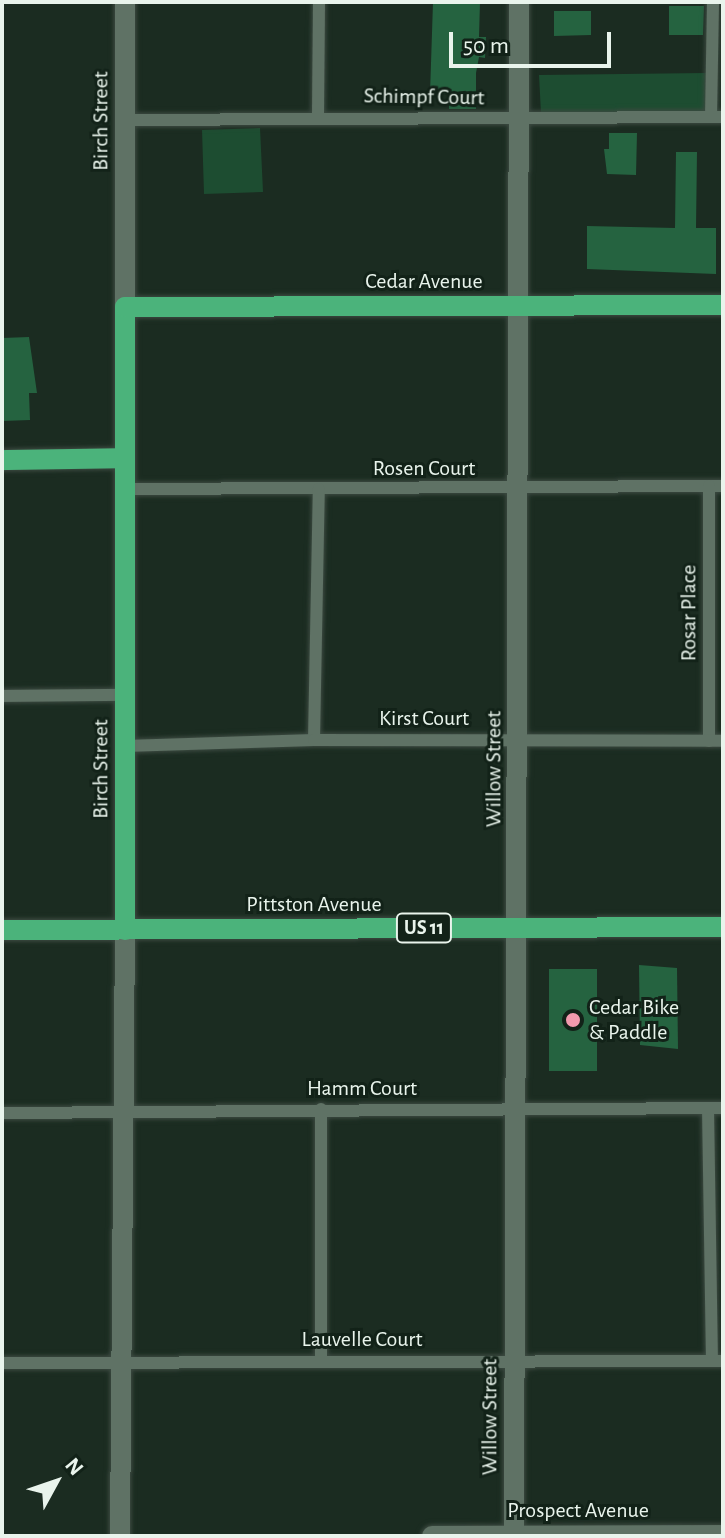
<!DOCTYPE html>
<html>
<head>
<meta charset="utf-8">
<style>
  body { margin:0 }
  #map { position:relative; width:725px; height:1538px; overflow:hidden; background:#1b2c21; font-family:"Alegreya Sans",sans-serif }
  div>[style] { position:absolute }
  .green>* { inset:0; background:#1d4d31 }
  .building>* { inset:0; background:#256340 }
  .roads { filter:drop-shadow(0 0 2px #3c4a41) drop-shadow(0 0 2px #3c4a41) }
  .lane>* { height:12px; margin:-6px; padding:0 6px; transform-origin:6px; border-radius:6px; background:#5f7265 }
  .street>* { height:20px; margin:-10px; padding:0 10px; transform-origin:10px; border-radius:10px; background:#5f7265 }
  .secondary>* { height:20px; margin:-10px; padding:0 10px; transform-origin:10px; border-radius:10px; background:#5f7265 }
  .primary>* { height:20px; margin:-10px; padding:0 10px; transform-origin:10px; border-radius:10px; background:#4bb37b }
  .dots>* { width:22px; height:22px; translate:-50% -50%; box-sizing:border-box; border:4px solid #122218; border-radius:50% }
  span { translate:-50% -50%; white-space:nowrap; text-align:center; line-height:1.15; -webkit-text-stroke:6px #122218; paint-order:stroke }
  .shield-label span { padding:2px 6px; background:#122218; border:2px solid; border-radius:6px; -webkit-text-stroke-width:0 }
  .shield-label { font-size:20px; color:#e9f4ec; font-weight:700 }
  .street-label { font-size:22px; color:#e9f4ec }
  .poi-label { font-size:22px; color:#e9f4ec }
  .left { translate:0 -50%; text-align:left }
  .frame { position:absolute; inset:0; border:4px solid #e9f4ec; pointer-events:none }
  .north { position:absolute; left:16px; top:1442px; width:80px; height:80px; -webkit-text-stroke:6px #122218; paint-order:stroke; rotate:50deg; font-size:22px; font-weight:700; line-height:32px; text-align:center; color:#e9f4ec }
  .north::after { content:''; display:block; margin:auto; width:28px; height:36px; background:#e9f4ec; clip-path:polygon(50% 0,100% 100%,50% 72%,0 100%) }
  .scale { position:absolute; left:449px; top:32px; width:162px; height:36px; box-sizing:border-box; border:4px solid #e9f4ec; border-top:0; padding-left:10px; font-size:24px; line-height:28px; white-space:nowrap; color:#e9f4ec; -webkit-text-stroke:6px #122218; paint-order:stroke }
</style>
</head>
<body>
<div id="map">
  <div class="green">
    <div style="clip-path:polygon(706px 73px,705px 112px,541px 113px,539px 75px)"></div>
    <div style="clip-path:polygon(260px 128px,263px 192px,204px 194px,202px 130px)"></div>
  </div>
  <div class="building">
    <div style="clip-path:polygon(433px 2px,480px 2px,479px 37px,486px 37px,485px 58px,479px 57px,476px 73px,476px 109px,449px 109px,449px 94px,430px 94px)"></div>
    <div style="clip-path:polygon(669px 6px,704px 6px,703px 35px,669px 35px)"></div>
    <div style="clip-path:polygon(554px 11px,591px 11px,591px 35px,554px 36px)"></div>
    <div style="clip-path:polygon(609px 133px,637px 133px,636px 175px,607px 174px,604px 149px,609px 149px)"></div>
    <div style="clip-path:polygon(676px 152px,697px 152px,696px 228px,716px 228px,716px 274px,587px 269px,587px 226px,675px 228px)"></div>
    <div style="clip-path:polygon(29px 337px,37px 393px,29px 393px,30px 420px,2px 421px,2px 338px)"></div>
    <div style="clip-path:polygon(639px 965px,677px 968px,678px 1049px,640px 1045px)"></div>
    <div style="clip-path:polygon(549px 969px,597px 969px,597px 1071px,549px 1071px)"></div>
  </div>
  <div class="roads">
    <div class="lane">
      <div style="left:318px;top:116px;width:114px;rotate:-89.5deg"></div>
      <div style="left:711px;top:117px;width:115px;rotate:-89deg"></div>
      <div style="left:124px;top:120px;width:599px;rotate:-0.29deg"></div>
      <div style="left:125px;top:489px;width:598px;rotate:-0.29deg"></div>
      <div style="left:2px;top:696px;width:123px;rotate:-0.5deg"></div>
      <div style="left:314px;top:740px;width:251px;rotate:-88.9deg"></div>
      <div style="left:709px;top:741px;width:255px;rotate:-90deg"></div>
      <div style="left:125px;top:746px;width:189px;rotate:-1.8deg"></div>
      <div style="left:314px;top:740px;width:409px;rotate:0.1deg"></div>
      <div style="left:708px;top:1108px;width:253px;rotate:89.1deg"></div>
      <div style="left:321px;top:1109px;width:250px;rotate:90deg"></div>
      <div style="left:2px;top:1113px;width:721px;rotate:-0.4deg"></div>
      <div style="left:2px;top:1363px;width:721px;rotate:-0.16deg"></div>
    </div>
    <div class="street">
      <div style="left:432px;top:1536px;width:291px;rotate:-0.2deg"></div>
      <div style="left:514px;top:1536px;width:1534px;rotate:-89.81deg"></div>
    </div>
    <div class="secondary">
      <div style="left:125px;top:307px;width:305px;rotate:-90deg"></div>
      <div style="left:120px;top:1536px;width:606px;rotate:-89.53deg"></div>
    </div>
    <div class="primary">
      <div style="left:2px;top:460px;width:123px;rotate:-0.9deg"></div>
      <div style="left:2px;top:930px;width:721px;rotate:-0.24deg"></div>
      <div style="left:125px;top:930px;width:623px;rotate:-90deg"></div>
      <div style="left:125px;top:307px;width:598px;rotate:-0.19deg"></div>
    </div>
  </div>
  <div class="dots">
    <div style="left:573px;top:1020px;background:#f29aae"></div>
  </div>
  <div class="shield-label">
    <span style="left:424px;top:928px">US 11</span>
  </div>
  <div class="street-label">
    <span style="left:424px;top:97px;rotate:1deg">Schimpf Court</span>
    <span style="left:101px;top:121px;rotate:-90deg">Birch Street</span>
    <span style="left:424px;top:282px">Cedar Avenue</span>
    <span style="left:424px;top:469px">Rosen Court</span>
    <span style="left:689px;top:613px;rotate:-90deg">Rosar Place</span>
    <span style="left:424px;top:719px">Kirst Court</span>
    <span style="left:101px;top:769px;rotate:-90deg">Birch Street</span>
    <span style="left:494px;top:769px;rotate:-90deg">Willow Street</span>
    <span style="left:314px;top:905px">Pittston Avenue</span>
    <span style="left:362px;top:1089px">Hamm Court</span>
    <span style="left:362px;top:1340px">Lauvelle Court</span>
    <span style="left:490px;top:1417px;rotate:-90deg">Willow Street</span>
    <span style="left:578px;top:1511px">Prospect Avenue</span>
  </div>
  <div class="poi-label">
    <span class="left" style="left:589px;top:1020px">Cedar Bike<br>&amp; Paddle</span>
  </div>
  <div class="frame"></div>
  <div class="north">N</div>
  <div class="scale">50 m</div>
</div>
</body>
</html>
